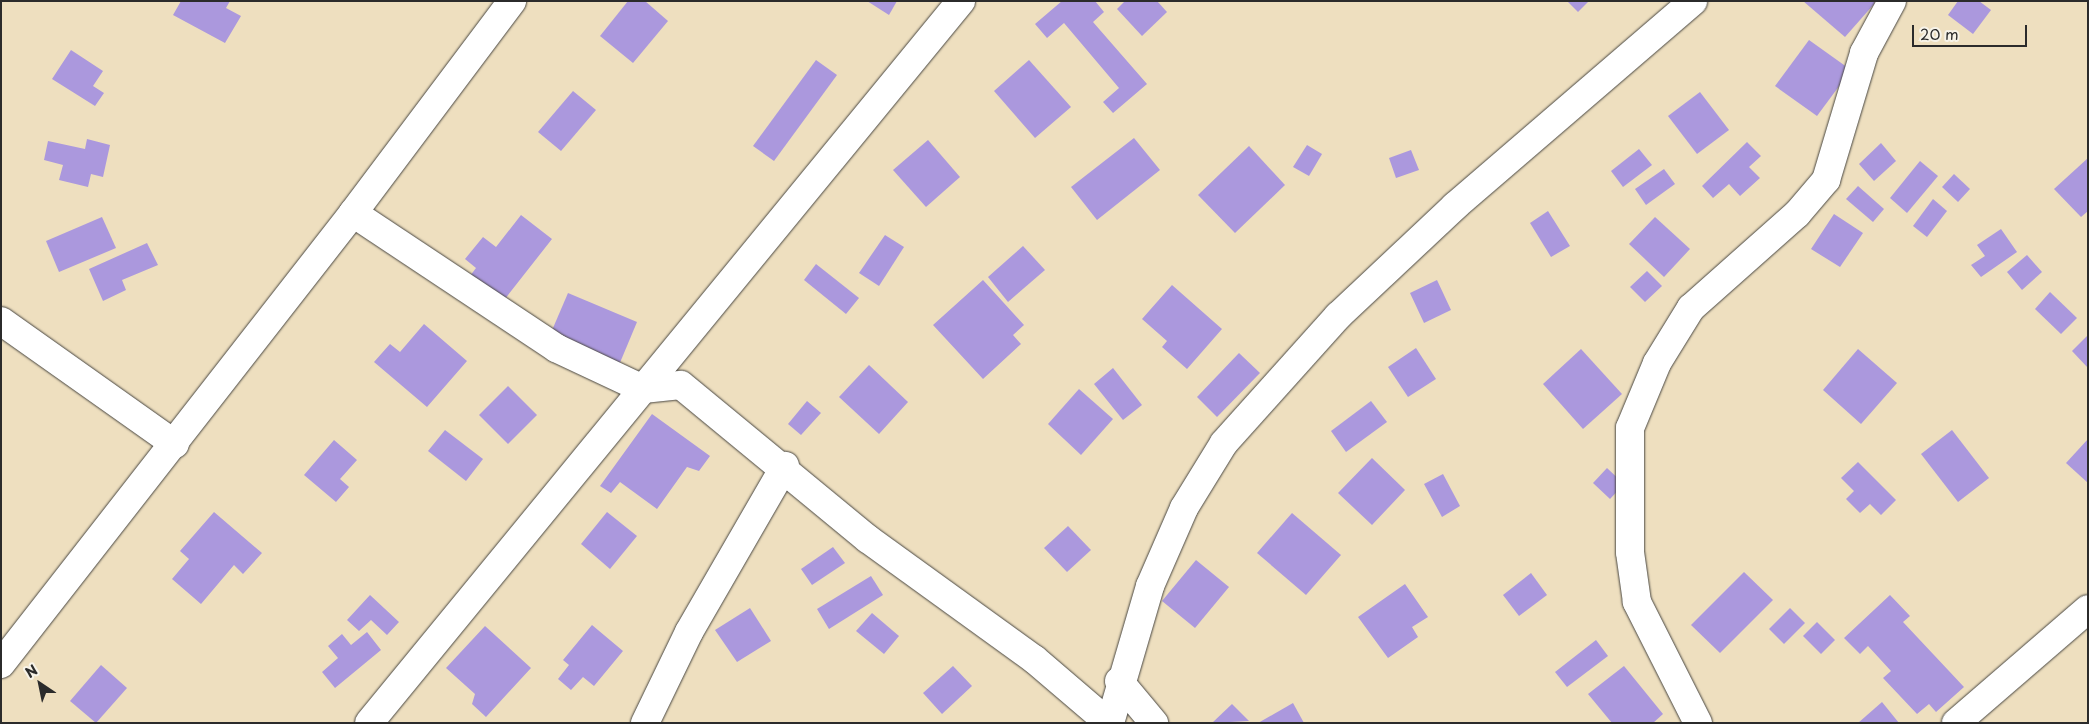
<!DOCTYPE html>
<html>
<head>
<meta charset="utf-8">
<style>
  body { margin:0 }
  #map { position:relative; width:2089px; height:724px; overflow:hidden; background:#eedfbf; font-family:"Playpen Sans",sans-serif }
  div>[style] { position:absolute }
  .building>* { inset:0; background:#ab98dd }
  .roads { filter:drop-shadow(0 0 1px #484641) drop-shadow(0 0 1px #484641) }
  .minor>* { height:28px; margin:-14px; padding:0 14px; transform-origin:14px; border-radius:14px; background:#fff }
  span { translate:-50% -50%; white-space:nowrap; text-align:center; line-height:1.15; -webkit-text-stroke:5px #f7f3e8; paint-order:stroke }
  .frame { position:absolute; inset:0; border:2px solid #2b2b2b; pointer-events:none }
  .north { position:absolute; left:15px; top:659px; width:50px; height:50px; -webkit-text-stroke:4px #f7f3e8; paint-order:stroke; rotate:326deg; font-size:14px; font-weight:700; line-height:20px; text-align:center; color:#2b2b2b }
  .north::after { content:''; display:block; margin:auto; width:18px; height:22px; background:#2b2b2b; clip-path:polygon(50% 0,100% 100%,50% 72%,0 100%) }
  .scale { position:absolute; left:1912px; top:25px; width:115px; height:22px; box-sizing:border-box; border:2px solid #2b2b2b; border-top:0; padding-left:6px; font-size:15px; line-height:18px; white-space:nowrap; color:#2b2b2b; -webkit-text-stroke:4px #f7f3e8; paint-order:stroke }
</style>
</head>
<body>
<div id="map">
  <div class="building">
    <div style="clip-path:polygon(181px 1px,230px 1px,226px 8px,241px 16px,225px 43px,173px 15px)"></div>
    <div style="clip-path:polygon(628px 1px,645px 1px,668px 21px,633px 63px,600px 36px)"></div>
    <div style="clip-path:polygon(867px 1px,897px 1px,889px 15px)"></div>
    <div style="clip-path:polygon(1062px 1px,1095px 1px,1104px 12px,1093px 22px,1147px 84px,1113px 113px,1103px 102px,1119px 88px,1064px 23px,1047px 38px,1035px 24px)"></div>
    <div style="clip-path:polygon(1125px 1px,1157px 1px,1167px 12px,1142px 36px,1117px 9px)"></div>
    <div style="clip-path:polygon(1567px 1px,1589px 1px,1578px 12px)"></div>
    <div style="clip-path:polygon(1803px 1px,1873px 1px,1875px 3px,1845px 37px)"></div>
    <div style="clip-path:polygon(1958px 1px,1979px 1px,1991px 10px,1973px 34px,1948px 15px)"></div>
    <div style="clip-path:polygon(1809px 40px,1851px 70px,1817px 116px,1775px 86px)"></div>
    <div style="clip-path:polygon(71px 50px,103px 71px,93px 86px,104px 93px,95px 106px,52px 79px)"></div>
    <div style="clip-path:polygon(816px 60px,837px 75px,774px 161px,753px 146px)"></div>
    <div style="clip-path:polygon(1029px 60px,1071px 107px,1035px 138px,994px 91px)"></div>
    <div style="clip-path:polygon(573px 91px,596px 110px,561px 151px,538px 132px)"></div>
    <div style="clip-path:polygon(1700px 92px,1729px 130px,1697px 154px,1668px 116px)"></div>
    <div style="clip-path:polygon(1134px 138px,1160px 170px,1097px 220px,1071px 187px)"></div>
    <div style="clip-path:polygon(87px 139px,110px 145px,103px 177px,91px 174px,88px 187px,59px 180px,63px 165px,44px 160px,48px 141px,85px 149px)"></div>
    <div style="clip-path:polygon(928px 140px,960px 177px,926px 207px,893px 170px)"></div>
    <div style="clip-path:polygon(1747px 142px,1761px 156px,1749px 167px,1760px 178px,1740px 196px,1729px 184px,1713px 198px,1702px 186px)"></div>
    <div style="clip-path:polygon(1881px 143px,1896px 161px,1874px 181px,1859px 164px)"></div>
    <div style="clip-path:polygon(1307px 145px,1322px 154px,1309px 176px,1293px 167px)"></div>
    <div style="clip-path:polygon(1249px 146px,1285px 185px,1235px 233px,1198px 195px)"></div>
    <div style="clip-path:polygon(1639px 149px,1652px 165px,1623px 187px,1611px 171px)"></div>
    <div style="clip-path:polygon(1411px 150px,1419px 170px,1396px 178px,1389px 158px)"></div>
    <div style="clip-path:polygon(2088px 158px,2088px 211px,2081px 217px,2054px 189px)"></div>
    <div style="clip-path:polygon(1920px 161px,1938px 176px,1907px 213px,1890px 198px)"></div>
    <div style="clip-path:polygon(1664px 169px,1675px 184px,1646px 205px,1635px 189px)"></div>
    <div style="clip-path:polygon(1954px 174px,1970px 189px,1958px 202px,1942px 187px)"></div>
    <div style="clip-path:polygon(1858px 186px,1884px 209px,1873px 222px,1846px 199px)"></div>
    <div style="clip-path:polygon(1933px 199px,1947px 211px,1927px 237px,1913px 226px)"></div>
    <div style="clip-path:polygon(1548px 211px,1570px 246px,1551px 257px,1530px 223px)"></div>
    <div style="clip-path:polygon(1834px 214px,1863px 233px,1840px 267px,1811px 249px)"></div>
    <div style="clip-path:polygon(521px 215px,552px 239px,497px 309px,464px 284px,476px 268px,465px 259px,483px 237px,496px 247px)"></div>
    <div style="clip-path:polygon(102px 217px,116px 248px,59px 272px,46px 241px)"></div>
    <div style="clip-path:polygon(1655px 217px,1690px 249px,1664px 277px,1629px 244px)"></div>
    <div style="clip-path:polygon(2001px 229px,2017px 252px,1981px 277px,1971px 265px,1985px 256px,1977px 245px)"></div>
    <div style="clip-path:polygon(885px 235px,904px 247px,879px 286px,859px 273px)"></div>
    <div style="clip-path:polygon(147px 243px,158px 265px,122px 280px,126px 290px,103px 301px,89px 269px)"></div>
    <div style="clip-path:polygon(1023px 246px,1045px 270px,1008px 302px,988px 277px)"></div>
    <div style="clip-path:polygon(2027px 255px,2042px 272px,2022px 290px,2007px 272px)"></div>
    <div style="clip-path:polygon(816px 264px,859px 298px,846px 314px,804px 280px)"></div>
    <div style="clip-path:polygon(1647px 271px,1662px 286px,1645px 302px,1630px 287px)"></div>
    <div style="clip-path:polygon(983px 280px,1024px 325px,1013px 335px,1021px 344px,983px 379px,933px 325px)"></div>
    <div style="clip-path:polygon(1437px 280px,1451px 310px,1424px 323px,1410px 293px)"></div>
    <div style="clip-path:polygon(1172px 285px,1222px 329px,1187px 369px,1162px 347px,1167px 341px,1142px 319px)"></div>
    <div style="clip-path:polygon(2050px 292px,2077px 318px,2061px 334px,2035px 309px)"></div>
    <div style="clip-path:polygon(568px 293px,637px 322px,619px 365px,550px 335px)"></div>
    <div style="clip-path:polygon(424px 324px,467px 361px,427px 407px,374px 362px,390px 344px,400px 352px)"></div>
    <div style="clip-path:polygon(2088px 335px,2088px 368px,2072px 351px)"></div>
    <div style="clip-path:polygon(1416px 348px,1436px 379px,1408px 397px,1388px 367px)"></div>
    <div style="clip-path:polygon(1581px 349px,1622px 394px,1583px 429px,1543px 384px)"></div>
    <div style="clip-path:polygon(1858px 349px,1897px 383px,1861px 424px,1823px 390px)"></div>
    <div style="clip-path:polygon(1239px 353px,1260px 373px,1217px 417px,1197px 397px)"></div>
    <div style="clip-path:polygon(869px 365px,908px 402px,879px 434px,839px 397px)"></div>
    <div style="clip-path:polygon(1113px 368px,1142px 405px,1123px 420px,1094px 384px)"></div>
    <div style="clip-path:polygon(508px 386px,537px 415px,508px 444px,479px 415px)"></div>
    <div style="clip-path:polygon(1079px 389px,1113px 419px,1081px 455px,1048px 424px)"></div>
    <div style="clip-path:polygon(807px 401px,821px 413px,801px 435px,788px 424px)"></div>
    <div style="clip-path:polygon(1371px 401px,1387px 422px,1346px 452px,1331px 431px)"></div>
    <div style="clip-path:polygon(652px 414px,710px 456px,699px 471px,687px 467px,657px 509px,620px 482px,611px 493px,600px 486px)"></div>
    <div style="clip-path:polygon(445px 430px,483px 459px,466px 481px,428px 451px)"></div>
    <div style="clip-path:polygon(1952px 430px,1989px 478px,1958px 502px,1921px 454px)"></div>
    <div style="clip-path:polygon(2088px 439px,2088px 483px,2066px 463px)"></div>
    <div style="clip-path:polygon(334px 440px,357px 460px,340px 479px,349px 487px,336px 502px,304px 475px)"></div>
    <div style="clip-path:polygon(1372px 458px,1405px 490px,1372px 525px,1338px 493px)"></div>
    <div style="clip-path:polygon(1858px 462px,1896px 500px,1881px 515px,1870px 504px,1860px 513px,1846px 499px,1854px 491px,1841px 478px)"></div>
    <div style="clip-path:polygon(1607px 468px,1624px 484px,1610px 499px,1593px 483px)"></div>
    <div style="clip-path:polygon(1443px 474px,1460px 506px,1442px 517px,1424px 484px)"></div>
    <div style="clip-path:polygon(214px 512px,262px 553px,243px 574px,234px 565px,201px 604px,172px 579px,189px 559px,180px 551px)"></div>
    <div style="clip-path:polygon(607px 512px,637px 536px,610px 569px,581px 544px)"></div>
    <div style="clip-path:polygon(1292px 513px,1341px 555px,1306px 595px,1257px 553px)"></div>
    <div style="clip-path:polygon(1068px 526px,1091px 550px,1067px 572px,1044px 548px)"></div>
    <div style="clip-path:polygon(833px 547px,845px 563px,812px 585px,801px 569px)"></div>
    <div style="clip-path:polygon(1196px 560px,1229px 587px,1195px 628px,1162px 601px)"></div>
    <div style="clip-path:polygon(1744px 572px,1773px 600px,1720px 653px,1691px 625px)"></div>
    <div style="clip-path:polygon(1531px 573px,1547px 595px,1519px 616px,1503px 595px)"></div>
    <div style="clip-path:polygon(871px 576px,883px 595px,829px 629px,817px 609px)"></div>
    <div style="clip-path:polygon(1405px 584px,1428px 617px,1412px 627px,1418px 637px,1388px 658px,1358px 617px)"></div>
    <div style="clip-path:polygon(370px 595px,399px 622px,387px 635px,371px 620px,359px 631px,347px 620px)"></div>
    <div style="clip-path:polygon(1890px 595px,1910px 616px,1903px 622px,1964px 687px,1936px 712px,1929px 704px,1917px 714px,1883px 678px,1891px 671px,1868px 646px,1860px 654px,1844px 638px)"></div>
    <div style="clip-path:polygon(750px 608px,771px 641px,737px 662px,715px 630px)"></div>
    <div style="clip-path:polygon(1790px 608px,1805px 623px,1784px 644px,1769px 629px)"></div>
    <div style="clip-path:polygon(872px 613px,899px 636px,884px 654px,856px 631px)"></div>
    <div style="clip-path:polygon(1817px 622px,1835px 640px,1821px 654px,1803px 636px)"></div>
    <div style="clip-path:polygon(592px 625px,623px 651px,594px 686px,583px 677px,571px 690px,558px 679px,569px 665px,563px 660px)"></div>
    <div style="clip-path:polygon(485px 626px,531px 668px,486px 717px,472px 704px,475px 694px,446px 668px)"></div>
    <div style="clip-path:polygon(367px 632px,381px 650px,335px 688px,322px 672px,338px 658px,328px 646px,342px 634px,351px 645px)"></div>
    <div style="clip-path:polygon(1596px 640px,1608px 656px,1567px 687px,1555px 672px)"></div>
    <div style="clip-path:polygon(101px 665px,127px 688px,96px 723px,70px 701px)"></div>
    <div style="clip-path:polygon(953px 666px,972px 686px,942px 714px,923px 693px)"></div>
    <div style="clip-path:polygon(1624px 666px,1663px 714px,1653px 723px,1612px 723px,1588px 694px)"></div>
    <div style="clip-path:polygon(1882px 702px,1899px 723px,1858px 723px)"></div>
    <div style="clip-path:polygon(1293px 703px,1304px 723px,1258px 723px)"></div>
    <div style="clip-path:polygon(1232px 704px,1249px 721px,1212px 723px)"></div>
  </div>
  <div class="roads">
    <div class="minor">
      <div style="left:353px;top:213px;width:244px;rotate:33.6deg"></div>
      <div style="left:556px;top:348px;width:96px;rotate:25.2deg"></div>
      <div style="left:643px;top:389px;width:38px;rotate:-6deg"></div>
      <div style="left:681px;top:385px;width:242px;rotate:39.5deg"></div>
      <div style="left:868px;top:539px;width:205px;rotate:35.9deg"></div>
      <div style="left:1034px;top:659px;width:99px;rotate:40.5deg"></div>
      <div style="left:1px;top:321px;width:213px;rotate:35.3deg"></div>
      <div style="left:1px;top:664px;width:572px;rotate:-52.03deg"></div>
      <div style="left:353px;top:213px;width:265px;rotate:-53.1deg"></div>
      <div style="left:1119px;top:681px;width:55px;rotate:50.2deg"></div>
      <div style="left:369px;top:723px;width:934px;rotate:-50.65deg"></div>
      <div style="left:645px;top:723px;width:101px;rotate:-64.2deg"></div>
      <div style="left:689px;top:632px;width:192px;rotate:-60deg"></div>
      <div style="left:1110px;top:723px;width:143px;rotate:-73.7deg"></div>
      <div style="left:1150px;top:586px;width:85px;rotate:-66.4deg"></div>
      <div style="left:1184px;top:508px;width:76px;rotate:-58.4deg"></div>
      <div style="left:1224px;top:443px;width:171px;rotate:-48.1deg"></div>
      <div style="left:1338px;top:316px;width:161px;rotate:-43.2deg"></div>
      <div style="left:1455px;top:206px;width:314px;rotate:-40.7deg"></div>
      <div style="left:1698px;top:723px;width:136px;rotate:-116.8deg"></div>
      <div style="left:1637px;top:602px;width:50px;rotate:-98deg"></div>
      <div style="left:1630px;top:552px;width:124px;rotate:-90deg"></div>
      <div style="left:1630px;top:428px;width:70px;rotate:-67.4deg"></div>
      <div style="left:1657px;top:363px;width:65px;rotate:-58.3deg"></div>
      <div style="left:1691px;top:308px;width:142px;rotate:-41.6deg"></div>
      <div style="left:1797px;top:214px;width:45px;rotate:-49.5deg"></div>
      <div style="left:1826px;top:180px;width:133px;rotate:-73.3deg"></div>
      <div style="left:1864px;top:53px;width:59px;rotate:-61.7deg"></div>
      <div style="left:1956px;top:723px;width:174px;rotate:-40.8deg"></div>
    </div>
  </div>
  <div class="frame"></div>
  <div class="north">N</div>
  <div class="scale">20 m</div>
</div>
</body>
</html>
